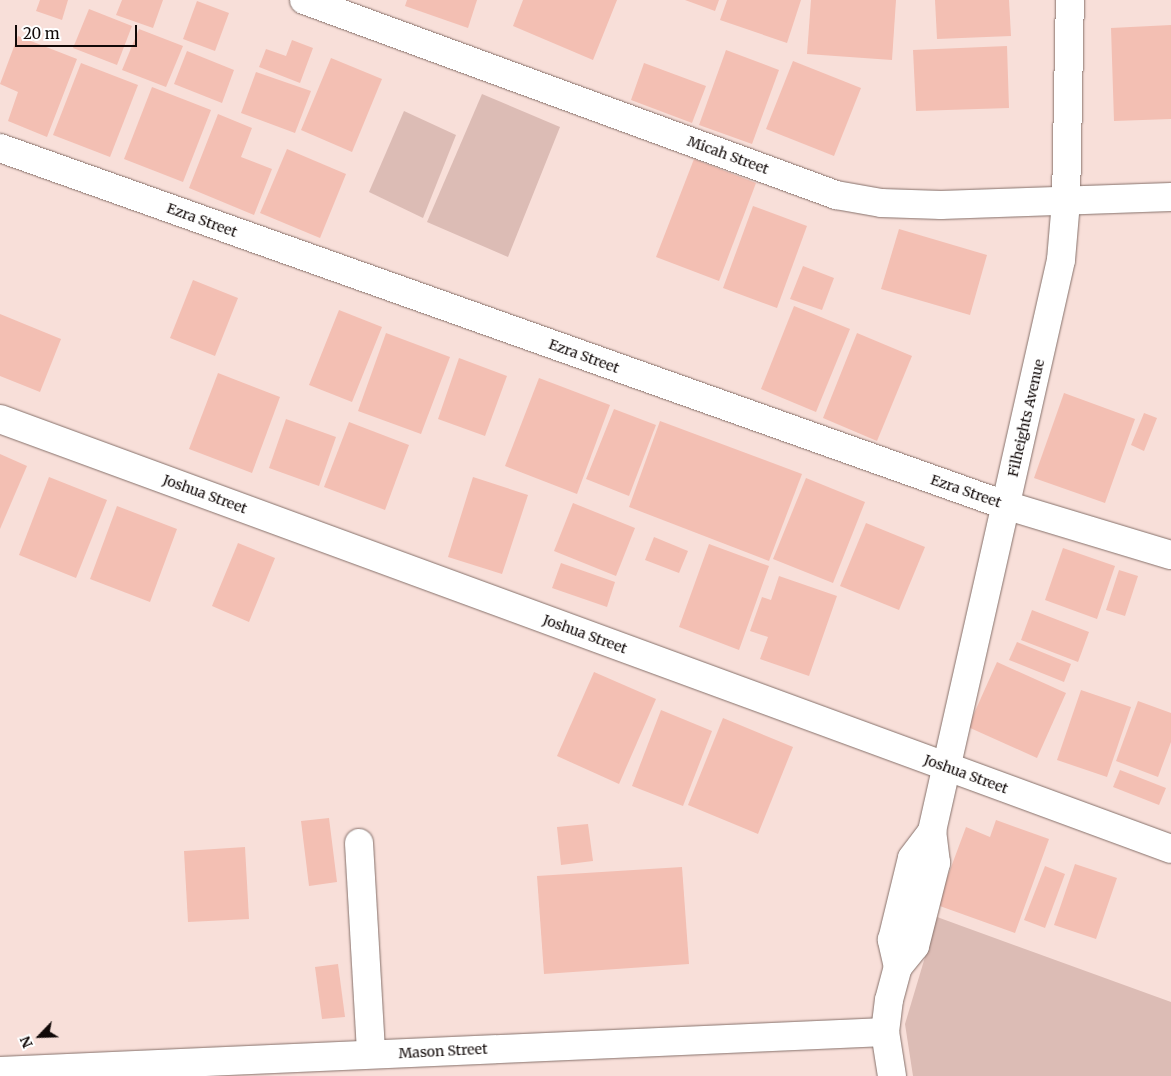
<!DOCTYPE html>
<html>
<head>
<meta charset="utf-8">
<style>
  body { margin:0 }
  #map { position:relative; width:1171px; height:1076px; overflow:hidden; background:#f8dfd9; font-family:Merriweather,serif }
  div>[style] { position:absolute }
  .green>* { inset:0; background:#dcbcb5 }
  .building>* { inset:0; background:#f3bfb3 }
  .roads { filter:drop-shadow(0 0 1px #86716b) drop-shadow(0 0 1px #86716b) }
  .minor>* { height:28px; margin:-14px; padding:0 14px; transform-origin:14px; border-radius:14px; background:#fff }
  span { translate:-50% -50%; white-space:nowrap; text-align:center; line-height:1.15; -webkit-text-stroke:4.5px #fff; paint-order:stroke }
  .street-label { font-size:14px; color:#110908 }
  .north { position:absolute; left:15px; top:1011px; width:50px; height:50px; -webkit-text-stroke:4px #fff; paint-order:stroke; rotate:246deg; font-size:14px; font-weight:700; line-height:20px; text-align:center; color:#110908 }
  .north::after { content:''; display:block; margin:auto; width:18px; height:22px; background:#110908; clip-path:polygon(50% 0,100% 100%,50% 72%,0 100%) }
  .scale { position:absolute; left:15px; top:25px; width:122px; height:22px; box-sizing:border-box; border:2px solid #110908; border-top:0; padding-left:6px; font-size:15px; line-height:18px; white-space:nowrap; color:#110908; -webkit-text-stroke:4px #fff; paint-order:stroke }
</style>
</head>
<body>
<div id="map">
  <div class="green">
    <div style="clip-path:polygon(482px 94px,560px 127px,508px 257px,427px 222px)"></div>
    <div style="clip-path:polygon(404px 111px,456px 135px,423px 218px,369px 192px)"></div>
    <div style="clip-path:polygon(937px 917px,1171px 1002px,1171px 1076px,913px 1076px,905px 1024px)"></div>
  </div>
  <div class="building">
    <div style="clip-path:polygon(40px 0,68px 0,62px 20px,36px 11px)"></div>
    <div style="clip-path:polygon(122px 0,163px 0,153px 28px,116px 15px)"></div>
    <div style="clip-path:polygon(407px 0,477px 0,468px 28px,405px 6px)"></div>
    <div style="clip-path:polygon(523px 0,617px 0,593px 60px,513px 26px)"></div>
    <div style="clip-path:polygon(685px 0,719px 0,715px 11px)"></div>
    <div style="clip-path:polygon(727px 0,801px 0,787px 43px,720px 20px)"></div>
    <div style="clip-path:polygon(811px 0,896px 0,892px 60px,807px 54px)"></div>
    <div style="clip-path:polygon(935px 0,1009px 0,1011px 36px,937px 39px)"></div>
    <div style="clip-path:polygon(197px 1px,229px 13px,215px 51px,183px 39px)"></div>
    <div style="clip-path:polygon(89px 9px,132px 26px,117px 65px,73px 48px)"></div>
    <div style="clip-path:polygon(1171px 25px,1171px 119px,1114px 121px,1111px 28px)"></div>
    <div style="clip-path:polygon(139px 29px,183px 46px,166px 87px,122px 70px)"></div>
    <div style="clip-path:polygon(18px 36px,77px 59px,47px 137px,8px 121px,18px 92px,0 84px)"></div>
    <div style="clip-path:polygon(292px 40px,313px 48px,300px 83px,259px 67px,266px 49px,286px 56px)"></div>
    <div style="clip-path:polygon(1007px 46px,1009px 108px,916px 111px,913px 50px)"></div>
    <div style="clip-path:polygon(726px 50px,779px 70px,752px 144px,699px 125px)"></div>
    <div style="clip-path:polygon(187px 51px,234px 70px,222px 103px,174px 84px)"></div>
    <div style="clip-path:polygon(331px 58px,382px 79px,352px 152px,301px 130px)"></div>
    <div style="clip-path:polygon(793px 61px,861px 88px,834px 156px,766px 129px)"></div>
    <div style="clip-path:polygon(81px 63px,138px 85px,110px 157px,53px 135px)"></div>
    <div style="clip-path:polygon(644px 63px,706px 86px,692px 123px,631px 100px)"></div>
    <div style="clip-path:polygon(256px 72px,311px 91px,295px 133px,241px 113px)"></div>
    <div style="clip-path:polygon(152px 87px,211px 110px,183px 182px,124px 159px)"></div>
    <div style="clip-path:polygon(218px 114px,252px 128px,241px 157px,272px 169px,254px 215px,189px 188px)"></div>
    <div style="clip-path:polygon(287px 149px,346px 174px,320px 238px,260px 213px)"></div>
    <div style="clip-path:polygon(694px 159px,756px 183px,719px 281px,656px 257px)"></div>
    <div style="clip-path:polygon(753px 206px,807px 226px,777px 308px,723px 288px)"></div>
    <div style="clip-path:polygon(899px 229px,987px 255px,970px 315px,881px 289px)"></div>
    <div style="clip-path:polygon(803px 266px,834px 278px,822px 310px,790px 299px)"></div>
    <div style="clip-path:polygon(193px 280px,238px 298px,215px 356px,170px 338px)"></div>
    <div style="clip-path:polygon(794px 306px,850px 329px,816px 412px,761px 389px)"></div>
    <div style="clip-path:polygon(339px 310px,382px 327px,352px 402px,309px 385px)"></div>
    <div style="clip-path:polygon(0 314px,61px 339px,40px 392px,0 376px)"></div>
    <div style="clip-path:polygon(386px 333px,450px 357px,421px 434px,358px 411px)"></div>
    <div style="clip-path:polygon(857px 333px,912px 356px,877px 441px,823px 418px)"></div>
    <div style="clip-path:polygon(459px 358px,507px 376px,485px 436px,438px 419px)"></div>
    <div style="clip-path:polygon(218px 373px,280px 397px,252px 473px,189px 449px)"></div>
    <div style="clip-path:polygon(539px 378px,610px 405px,577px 494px,505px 466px)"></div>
    <div style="clip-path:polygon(1064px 393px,1135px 419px,1105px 503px,1034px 478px)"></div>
    <div style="clip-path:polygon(614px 409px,656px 425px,629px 496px,586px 479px)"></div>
    <div style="clip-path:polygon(1144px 413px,1157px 418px,1144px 451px,1131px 445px)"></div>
    <div style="clip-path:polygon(286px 419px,336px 437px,319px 486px,269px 468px)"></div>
    <div style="clip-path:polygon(660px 421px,802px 474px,769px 561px,629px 507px)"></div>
    <div style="clip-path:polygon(349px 422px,409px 445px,385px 510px,324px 487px)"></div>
    <div style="clip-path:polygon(0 454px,27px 466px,0 529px)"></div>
    <div style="clip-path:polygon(49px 477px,107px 500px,76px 578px,19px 555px)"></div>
    <div style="clip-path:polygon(473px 477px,528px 495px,502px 574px,448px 557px)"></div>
    <div style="clip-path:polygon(806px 478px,865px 502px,833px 583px,773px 559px)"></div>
    <div style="clip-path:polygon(573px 503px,635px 528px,616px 576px,554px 551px)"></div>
    <div style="clip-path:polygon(117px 506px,177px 529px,150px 602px,90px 579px)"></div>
    <div style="clip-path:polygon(866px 523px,925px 547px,899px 610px,840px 586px)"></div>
    <div style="clip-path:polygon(654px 537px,688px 551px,679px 573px,645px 560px)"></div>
    <div style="clip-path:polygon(238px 543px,275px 558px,249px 622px,212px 606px)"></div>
    <div style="clip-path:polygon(709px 544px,769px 566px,739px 650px,679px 627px)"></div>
    <div style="clip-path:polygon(1063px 548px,1115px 566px,1097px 619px,1045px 600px)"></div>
    <div style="clip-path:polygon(561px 563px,615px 582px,607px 607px,552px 588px)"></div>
    <div style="clip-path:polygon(1119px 570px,1138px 576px,1125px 616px,1106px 610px)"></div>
    <div style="clip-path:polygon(779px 576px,837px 596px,809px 676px,760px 659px,768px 637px,750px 631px,762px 597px,771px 600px)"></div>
    <div style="clip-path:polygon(1032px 610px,1089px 632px,1078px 662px,1021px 640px)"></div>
    <div style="clip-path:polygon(1017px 642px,1071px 664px,1064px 682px,1009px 660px)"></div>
    <div style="clip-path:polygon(997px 662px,1066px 693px,1037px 758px,968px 727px)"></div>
    <div style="clip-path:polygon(594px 672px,656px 699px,619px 784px,557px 756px)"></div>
    <div style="clip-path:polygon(1081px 690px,1131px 707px,1107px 777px,1057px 760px)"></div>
    <div style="clip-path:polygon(1138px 701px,1171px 713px,1171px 742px,1158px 777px,1116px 761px)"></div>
    <div style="clip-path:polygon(661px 710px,712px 731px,683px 806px,632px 786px)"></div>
    <div style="clip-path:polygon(723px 718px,793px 747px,758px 834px,688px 805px)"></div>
    <div style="clip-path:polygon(1120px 770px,1166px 788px,1159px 805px,1113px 787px)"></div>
    <div style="clip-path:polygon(329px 818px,337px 882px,309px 886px,301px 821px)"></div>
    <div style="clip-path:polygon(996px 820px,1049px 839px,1015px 933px,937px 905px,966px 827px,990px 837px)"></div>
    <div style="clip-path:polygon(588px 824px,593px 861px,561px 865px,557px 827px)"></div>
    <div style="clip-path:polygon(245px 847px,249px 919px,188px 922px,184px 851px)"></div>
    <div style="clip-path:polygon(1075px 864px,1117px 878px,1096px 939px,1054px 925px)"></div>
    <div style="clip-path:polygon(1045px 866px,1065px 874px,1045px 928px,1024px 920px)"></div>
    <div style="clip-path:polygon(682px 867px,689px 964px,544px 974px,537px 876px)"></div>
    <div style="clip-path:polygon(338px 964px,345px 1017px,322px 1019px,315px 967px)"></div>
  </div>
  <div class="roads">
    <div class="minor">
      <div style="left:304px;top:0;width:567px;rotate:20.13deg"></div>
      <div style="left:836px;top:195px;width:46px;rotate:10.1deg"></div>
      <div style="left:881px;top:203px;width:60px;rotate:1.9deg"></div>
      <div style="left:941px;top:205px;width:230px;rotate:-2deg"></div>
      <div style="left:0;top:148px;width:1067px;rotate:19.56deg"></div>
      <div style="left:1005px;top:505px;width:173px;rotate:16.8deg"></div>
      <div style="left:0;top:419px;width:1247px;rotate:20.16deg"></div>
      <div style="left:359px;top:843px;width:211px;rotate:86.7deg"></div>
      <div style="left:898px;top:967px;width:28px;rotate:-103deg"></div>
      <div style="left:892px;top:940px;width:84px;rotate:-76.3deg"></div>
      <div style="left:912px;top:858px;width:34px;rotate:-53deg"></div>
      <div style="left:0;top:1071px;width:886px;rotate:-2.52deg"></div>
      <div style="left:892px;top:1076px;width:45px;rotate:-99deg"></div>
      <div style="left:885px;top:1032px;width:32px;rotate:-83deg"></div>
      <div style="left:889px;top:1000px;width:34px;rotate:-75deg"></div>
      <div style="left:898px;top:967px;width:27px;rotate:-51deg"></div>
      <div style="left:915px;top:946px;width:86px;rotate:-75.8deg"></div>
      <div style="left:936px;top:863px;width:32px;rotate:-97deg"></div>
      <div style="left:932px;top:831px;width:585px;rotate:-77.27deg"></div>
      <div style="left:1061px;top:260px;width:58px;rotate:-85.1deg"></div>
      <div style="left:1066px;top:202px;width:202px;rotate:-88.9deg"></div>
    </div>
  </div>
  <div class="street-label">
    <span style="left:728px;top:155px;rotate:20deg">Micah Street</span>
    <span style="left:202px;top:220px;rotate:20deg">Ezra Street</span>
    <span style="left:584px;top:356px;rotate:20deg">Ezra Street</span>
    <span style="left:1026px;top:418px;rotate:-77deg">Filheights Avenue</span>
    <span style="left:966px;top:491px;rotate:19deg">Ezra Street</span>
    <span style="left:205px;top:494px;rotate:20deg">Joshua Street</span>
    <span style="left:585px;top:634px;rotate:20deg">Joshua Street</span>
    <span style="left:966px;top:774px;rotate:20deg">Joshua Street</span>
    <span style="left:443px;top:1051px;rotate:-3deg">Mason Street</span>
  </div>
  <div class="north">N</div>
  <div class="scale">20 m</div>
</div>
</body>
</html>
